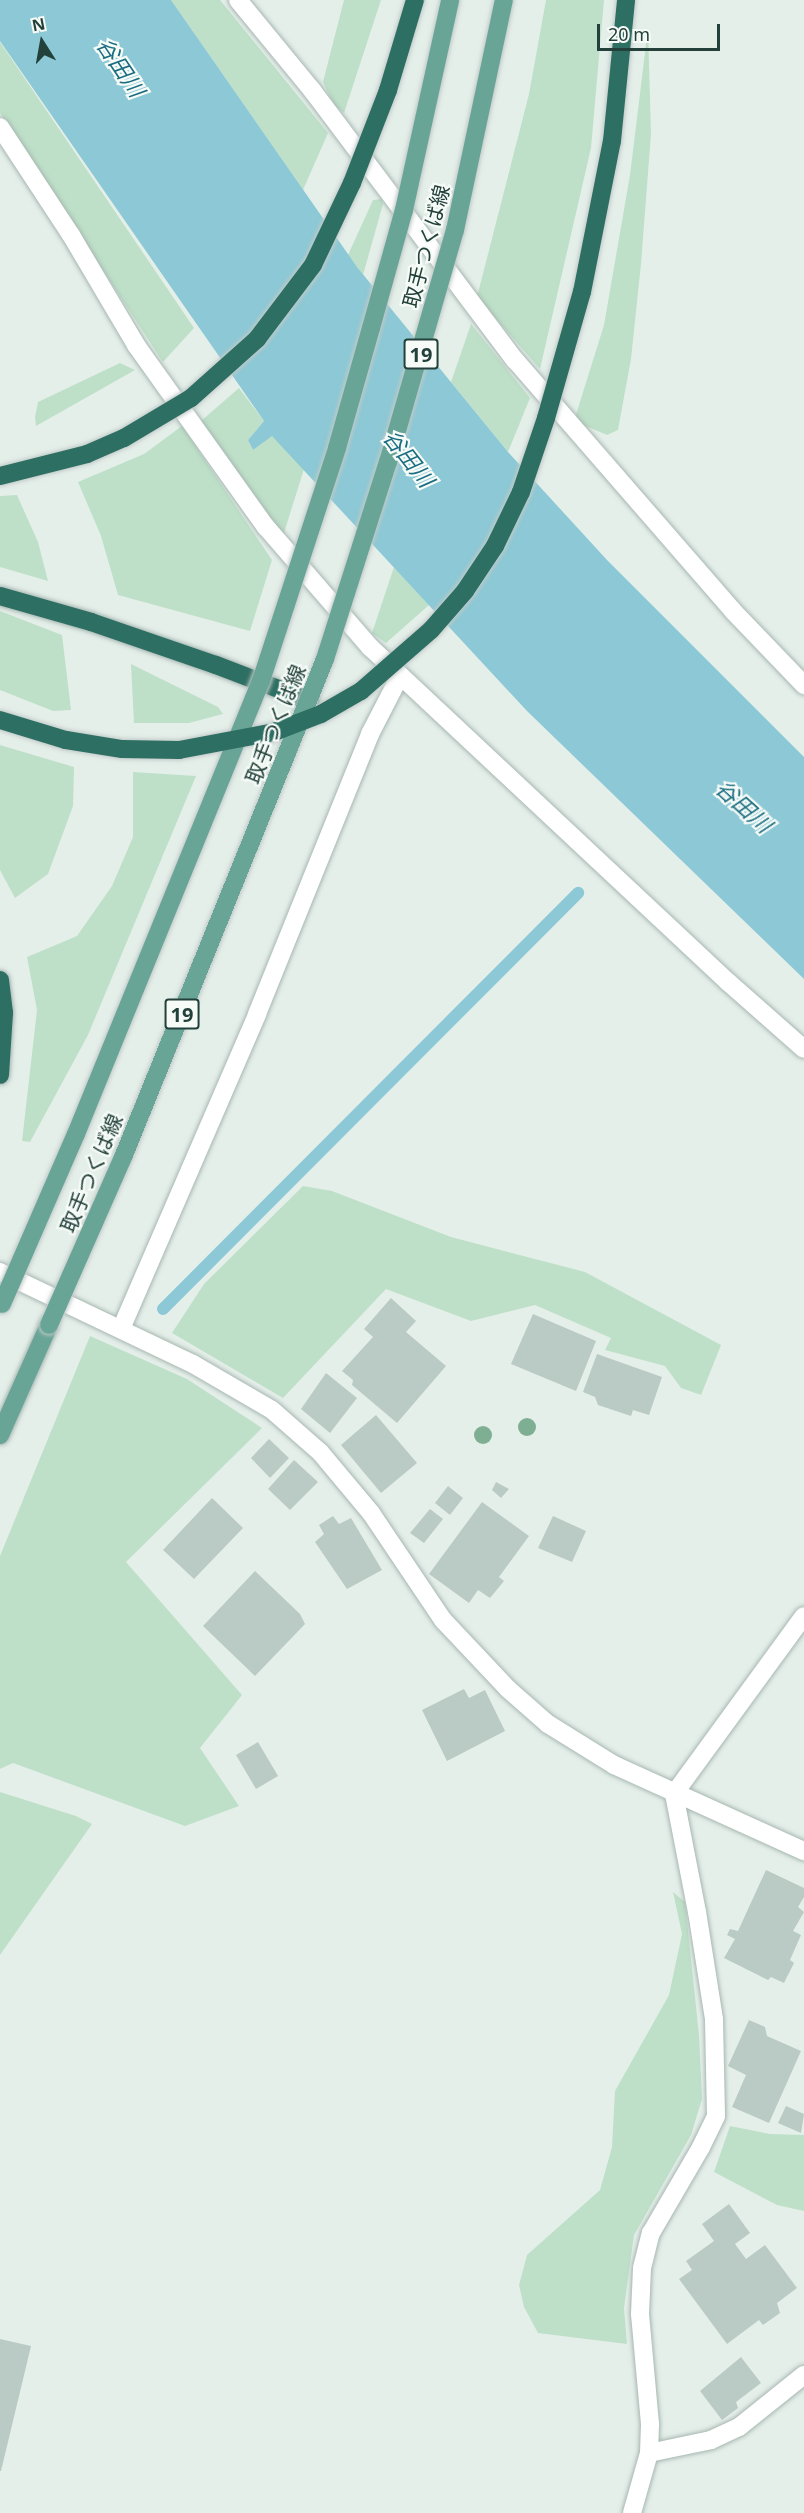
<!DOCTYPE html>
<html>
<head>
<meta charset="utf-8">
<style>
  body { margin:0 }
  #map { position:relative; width:804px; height:2513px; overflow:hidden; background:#e5efea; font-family:"Noto Sans","Noto Sans JP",sans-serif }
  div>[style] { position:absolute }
  .green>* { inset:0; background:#bee0c8 }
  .water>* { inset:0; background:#8cc8d5 }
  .stream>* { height:12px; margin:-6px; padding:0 6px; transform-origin:6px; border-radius:6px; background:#8cc8d5 }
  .building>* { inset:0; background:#bacac4 }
  .roads { filter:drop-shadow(0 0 2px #a7b7b2) drop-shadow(0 0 2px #a7b7b2) }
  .service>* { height:18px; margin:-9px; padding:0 9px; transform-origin:9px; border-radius:9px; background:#fff }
  .minor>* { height:18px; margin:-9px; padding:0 9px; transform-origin:9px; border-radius:9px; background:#fff }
  .primary>* { height:18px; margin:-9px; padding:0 9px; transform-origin:9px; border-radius:9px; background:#68a597 }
  .motorway>* { height:18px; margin:-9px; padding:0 9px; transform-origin:9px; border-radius:9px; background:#2e6f63 }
  .bridges { filter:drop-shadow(0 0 2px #c1cac8) drop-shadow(0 0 2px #c1cac8) }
  .primary-bridge>* { height:18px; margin:-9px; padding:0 9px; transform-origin:9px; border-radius:9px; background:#68a597 }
  .motorway-bridge>* { height:18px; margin:-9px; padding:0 9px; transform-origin:9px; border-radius:9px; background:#2e6f63 }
  .trees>* { width:18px; height:18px; margin:-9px; border-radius:50%; background:#7faf93 }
  span { translate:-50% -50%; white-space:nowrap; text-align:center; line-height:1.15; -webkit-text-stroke:4.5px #f6fbf8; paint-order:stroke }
  .shield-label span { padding:2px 4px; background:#f6fbf8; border:2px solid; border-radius:4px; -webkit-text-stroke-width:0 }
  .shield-label { font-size:20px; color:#23413a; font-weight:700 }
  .street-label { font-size:21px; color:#23413a }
  .water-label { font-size:22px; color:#1a6d80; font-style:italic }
  .north { position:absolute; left:12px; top:12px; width:60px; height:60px; -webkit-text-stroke:4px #f6fbf8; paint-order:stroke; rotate:349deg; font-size:16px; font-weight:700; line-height:24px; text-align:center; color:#23413a }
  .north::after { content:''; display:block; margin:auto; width:21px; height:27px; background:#23413a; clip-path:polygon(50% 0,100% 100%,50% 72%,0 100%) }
  .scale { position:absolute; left:597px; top:24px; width:123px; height:27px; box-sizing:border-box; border:3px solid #23413a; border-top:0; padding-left:8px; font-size:18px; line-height:21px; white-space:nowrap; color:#23413a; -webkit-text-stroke:4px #f6fbf8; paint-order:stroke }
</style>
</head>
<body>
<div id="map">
  <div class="green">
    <div style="clip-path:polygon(171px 0,220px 0,328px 133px,303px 190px)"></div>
    <div style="clip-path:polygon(344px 0,381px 0,344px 113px,334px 105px,323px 82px)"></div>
    <div style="clip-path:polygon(546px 0,604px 0,591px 148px,540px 369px,477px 297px,529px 94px)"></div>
    <div style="clip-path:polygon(648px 28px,651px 134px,641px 264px,631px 359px,618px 430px,607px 435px,574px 421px,604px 325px,630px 175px)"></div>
    <div style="clip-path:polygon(0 42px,194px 328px,163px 362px,0 113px)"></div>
    <div style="clip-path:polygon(382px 199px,383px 204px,363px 275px,348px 255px,373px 200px)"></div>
    <div style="clip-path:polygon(471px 324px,530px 398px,508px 452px,451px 382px)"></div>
    <div style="clip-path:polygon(120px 363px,135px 370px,36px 426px,35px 417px,38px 402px)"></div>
    <div style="clip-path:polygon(239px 388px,264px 421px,248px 440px,253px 450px,272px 435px,304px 469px,283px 536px,201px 421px)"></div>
    <div style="clip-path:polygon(182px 426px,272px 560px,250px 631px,118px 595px,101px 536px,78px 482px,144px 454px)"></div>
    <div style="clip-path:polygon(17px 495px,38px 542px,48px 581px,0 567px,0 496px)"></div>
    <div style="clip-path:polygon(394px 567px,429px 605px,386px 643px,372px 633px)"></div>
    <div style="clip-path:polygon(0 611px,62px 635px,71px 710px,53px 711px,0 690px)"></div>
    <div style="clip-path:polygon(131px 664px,218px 707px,223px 714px,189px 723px,134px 723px)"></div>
    <div style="clip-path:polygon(0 745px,74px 767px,73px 806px,48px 874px,15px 898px,0 870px)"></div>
    <div style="clip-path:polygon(133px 772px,196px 776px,88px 1035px,30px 1142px,22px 1141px,37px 1010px,27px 957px,77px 936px,112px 886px,133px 837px)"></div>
    <div style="clip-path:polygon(303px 1186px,332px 1191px,451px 1237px,585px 1272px,721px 1345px,701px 1395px,681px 1388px,665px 1366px,605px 1350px,611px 1338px,535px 1305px,471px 1321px,386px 1289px,283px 1398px,172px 1333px,204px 1284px)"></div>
    <div style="clip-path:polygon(90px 1336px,187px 1379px,262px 1428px,126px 1562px,242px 1695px,200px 1748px,239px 1806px,185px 1826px,13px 1763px,0 1769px,0 1556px)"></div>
    <div style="clip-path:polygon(0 1792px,76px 1816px,92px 1824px,0 1955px)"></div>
    <div style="clip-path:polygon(673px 1892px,685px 1902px,699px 2035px,702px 2099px,691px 2135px,634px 2235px,624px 2308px,627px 2344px,538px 2333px,524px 2307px,519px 2285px,527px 2255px,600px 2190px,612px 2147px,615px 2091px,669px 1995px,682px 1934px)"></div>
    <div style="clip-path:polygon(730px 2126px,770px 2134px,804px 2135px,804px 2211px,777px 2205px,714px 2172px)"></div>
  </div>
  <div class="water">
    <div style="clip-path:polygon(0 0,171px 0,357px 267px,508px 452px,607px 560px,804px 757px,804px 979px,527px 711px,272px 436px,253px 450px,248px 440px,264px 421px,0 41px)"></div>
  </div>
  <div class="stream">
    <div style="left:163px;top:1309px;width:588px;rotate:-45.07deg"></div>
  </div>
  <div class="building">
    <div style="clip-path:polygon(391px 1298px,416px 1321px,406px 1332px,446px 1366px,397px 1423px,352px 1385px,353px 1380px,342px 1371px,373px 1337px,364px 1329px)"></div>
    <div style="clip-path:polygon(533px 1314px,596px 1341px,576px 1391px,511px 1364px)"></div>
    <div style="clip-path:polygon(597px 1354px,662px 1377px,649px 1415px,633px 1410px,631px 1416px,598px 1405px,595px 1397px,583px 1392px)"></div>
    <div style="clip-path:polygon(326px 1373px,357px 1398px,330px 1433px,301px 1409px)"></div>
    <div style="clip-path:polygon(376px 1415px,417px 1463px,381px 1493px,341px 1445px)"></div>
    <div style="clip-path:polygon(269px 1439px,289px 1458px,270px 1478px,251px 1458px)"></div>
    <div style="clip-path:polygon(294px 1460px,318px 1482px,290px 1510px,268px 1489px)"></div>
    <div style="clip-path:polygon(496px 1482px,509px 1489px,501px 1498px,492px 1490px)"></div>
    <div style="clip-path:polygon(448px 1486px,463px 1498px,450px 1515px,435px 1503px)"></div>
    <div style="clip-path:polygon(212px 1498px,243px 1528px,194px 1579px,163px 1550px)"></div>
    <div style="clip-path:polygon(482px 1502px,529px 1536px,499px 1577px,504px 1581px,490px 1598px,478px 1590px,469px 1603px,429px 1574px)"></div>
    <div style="clip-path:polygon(430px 1509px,443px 1519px,424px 1543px,410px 1533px)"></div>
    <div style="clip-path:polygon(333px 1516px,339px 1524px,351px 1518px,382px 1570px,347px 1589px,315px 1542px,324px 1534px,319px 1525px)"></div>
    <div style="clip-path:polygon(553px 1516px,586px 1531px,572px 1562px,538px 1548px)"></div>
    <div style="clip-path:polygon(255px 1571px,300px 1614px,305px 1624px,255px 1676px,203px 1626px)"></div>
    <div style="clip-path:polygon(464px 1689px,469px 1698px,485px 1690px,505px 1731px,447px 1761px,422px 1710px)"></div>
    <div style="clip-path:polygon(258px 1742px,278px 1776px,256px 1789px,236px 1755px)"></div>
    <div style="clip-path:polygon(766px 1870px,804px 1888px,804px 1897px,798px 1907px,804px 1912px,793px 1931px,801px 1935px,790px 1960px,794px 1963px,784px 1983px,771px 1977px,768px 1980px,724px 1958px,735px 1939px,727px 1935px,730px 1929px,738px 1931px)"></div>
    <div style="clip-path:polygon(749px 2020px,765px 2027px,767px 2036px,801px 2051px,769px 2123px,732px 2107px,746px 2075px,728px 2066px)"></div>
    <div style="clip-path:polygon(786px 2106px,804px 2114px,801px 2133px,778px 2123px)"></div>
    <div style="clip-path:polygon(729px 2204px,750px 2233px,735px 2244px,746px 2259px,765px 2245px,797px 2288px,777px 2303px,780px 2313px,763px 2325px,759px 2320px,727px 2344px,679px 2279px,692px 2270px,686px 2261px,714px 2241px,702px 2224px)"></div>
    <div style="clip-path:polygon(0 2339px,31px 2346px,1px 2471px,0 2471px)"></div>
    <div style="clip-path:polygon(741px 2357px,761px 2383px,736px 2402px,738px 2408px,722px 2420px,700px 2391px)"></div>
  </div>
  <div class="roads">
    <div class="service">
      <div style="left:649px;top:2453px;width:63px;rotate:-11.8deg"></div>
      <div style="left:711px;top:2440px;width:31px;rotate:-25deg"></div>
      <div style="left:739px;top:2427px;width:83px;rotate:-38.7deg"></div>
    </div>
    <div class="minor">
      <div style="left:238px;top:0;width:117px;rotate:50.6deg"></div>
      <div style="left:312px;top:90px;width:338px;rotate:53.1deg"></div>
      <div style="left:515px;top:360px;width:332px;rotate:49deg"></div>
      <div style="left:733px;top:611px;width:103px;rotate:46.2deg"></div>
      <div style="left:0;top:127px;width:129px;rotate:56.7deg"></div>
      <div style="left:71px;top:235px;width:128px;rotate:59.4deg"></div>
      <div style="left:136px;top:345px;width:224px;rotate:54.5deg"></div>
      <div style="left:266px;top:527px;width:159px;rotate:49.1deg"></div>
      <div style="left:370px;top:647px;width:490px;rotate:43.1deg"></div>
      <div style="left:728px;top:982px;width:101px;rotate:41.4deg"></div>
      <div style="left:0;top:1272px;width:214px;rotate:25.5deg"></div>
      <div style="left:193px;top:1364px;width:91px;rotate:30.2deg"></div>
      <div style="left:272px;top:1410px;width:64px;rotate:41.2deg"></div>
      <div style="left:320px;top:1452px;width:80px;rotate:50.1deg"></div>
      <div style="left:371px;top:1513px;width:129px;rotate:56.1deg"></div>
      <div style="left:443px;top:1620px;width:95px;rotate:46.7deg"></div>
      <div style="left:508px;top:1689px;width:53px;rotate:41.2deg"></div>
      <div style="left:548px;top:1724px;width:78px;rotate:31.8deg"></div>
      <div style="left:614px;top:1765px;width:209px;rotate:24.4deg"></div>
      <div style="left:121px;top:1329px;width:343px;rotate:-66.6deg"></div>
      <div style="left:257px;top:1014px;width:302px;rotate:-68deg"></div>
      <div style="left:370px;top:734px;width:65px;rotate:-62.7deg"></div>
      <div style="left:632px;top:2513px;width:62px;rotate:-74.2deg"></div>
      <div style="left:649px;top:2453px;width:29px;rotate:-88deg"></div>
      <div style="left:650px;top:2424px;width:110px;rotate:-95.2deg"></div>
      <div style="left:640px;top:2314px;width:46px;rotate:-87.5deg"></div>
      <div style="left:642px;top:2268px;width:36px;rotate:-76deg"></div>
      <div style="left:651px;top:2233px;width:99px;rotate:-59.8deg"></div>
      <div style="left:701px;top:2147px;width:34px;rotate:-64deg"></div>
      <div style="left:716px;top:2116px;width:97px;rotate:-91.2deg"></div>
      <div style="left:714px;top:2019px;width:108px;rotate:-99deg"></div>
      <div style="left:697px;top:1912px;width:120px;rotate:-101deg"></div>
      <div style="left:674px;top:1794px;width:220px;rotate:-53.9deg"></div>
    </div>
    <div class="primary">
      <div style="left:0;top:1435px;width:120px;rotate:-66deg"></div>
    </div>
    <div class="motorway">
      <div style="left:0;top:596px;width:95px;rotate:15.9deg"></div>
      <div style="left:91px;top:622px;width:132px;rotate:19deg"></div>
      <div style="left:216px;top:665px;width:101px;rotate:21deg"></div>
      <div style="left:0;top:980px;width:33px;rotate:83deg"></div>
      <div style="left:4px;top:1013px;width:62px;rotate:93.7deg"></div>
    </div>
  </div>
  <div class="bridges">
    <div class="primary-bridge">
      <div style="left:2px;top:1304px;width:185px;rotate:-66.5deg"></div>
      <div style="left:76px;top:1134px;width:489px;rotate:-67.8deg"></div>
      <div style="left:261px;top:681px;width:245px;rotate:-71.9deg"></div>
      <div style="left:337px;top:448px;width:125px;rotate:-74.2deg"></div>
      <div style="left:371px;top:328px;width:123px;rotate:-74.4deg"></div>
      <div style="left:404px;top:210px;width:215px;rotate:-77.6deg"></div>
      <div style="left:49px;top:1325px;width:186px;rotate:-66.2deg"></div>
      <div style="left:124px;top:1155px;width:535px;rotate:-67.94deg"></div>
      <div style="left:325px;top:659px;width:207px;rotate:-72.3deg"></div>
      <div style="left:388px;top:462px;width:241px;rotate:-73.9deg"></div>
      <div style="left:455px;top:230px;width:235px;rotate:-78deg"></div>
    </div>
    <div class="motorway-bridge">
      <div style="left:0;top:476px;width:90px;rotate:-14.2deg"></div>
      <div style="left:87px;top:454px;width:40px;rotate:-23.4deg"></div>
      <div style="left:124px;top:438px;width:78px;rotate:-30.8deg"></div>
      <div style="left:191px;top:398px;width:89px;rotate:-41.8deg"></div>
      <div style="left:257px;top:339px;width:93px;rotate:-52.9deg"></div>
      <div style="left:313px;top:265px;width:91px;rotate:-64.6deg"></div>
      <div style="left:352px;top:183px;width:100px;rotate:-68.8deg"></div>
      <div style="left:388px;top:90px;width:94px;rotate:-73.3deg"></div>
      <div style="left:0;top:720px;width:69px;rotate:16.9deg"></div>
      <div style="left:66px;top:740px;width:57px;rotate:9.1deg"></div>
      <div style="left:122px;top:749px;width:57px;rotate:1deg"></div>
      <div style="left:179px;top:750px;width:97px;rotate:-10.7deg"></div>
      <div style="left:274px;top:732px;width:50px;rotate:-21deg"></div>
      <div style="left:321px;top:714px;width:46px;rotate:-29.9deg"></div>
      <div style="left:361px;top:691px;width:93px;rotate:-41.1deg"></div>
      <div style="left:431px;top:630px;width:52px;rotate:-48.9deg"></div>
      <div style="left:465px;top:591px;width:54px;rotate:-56.3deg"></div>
      <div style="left:495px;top:546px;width:60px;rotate:-64.3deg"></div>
      <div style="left:521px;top:492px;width:78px;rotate:-71.3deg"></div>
      <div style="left:546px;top:418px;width:131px;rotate:-74.1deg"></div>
      <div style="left:582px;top:292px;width:154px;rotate:-78.8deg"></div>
      <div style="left:612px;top:141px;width:142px;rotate:-84.3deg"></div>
    </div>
  </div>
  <div class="trees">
    <div style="left:527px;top:1427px"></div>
    <div style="left:483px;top:1435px"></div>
  </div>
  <div class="shield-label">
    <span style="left:421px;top:354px">19</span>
    <span style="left:182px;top:1014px">19</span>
  </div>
  <div class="street-label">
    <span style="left:426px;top:246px;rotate:-75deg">取手つくば線</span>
    <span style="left:275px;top:724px;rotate:-68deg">取手つくば線</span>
    <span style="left:91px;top:1173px;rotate:-67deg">取手つくば線</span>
  </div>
  <div class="water-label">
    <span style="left:121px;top:67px;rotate:56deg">谷田川</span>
    <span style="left:409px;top:458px;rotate:52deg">谷田川</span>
    <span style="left:744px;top:806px;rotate:42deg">谷田川</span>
  </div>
  <div class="north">N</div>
  <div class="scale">20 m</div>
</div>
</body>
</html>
